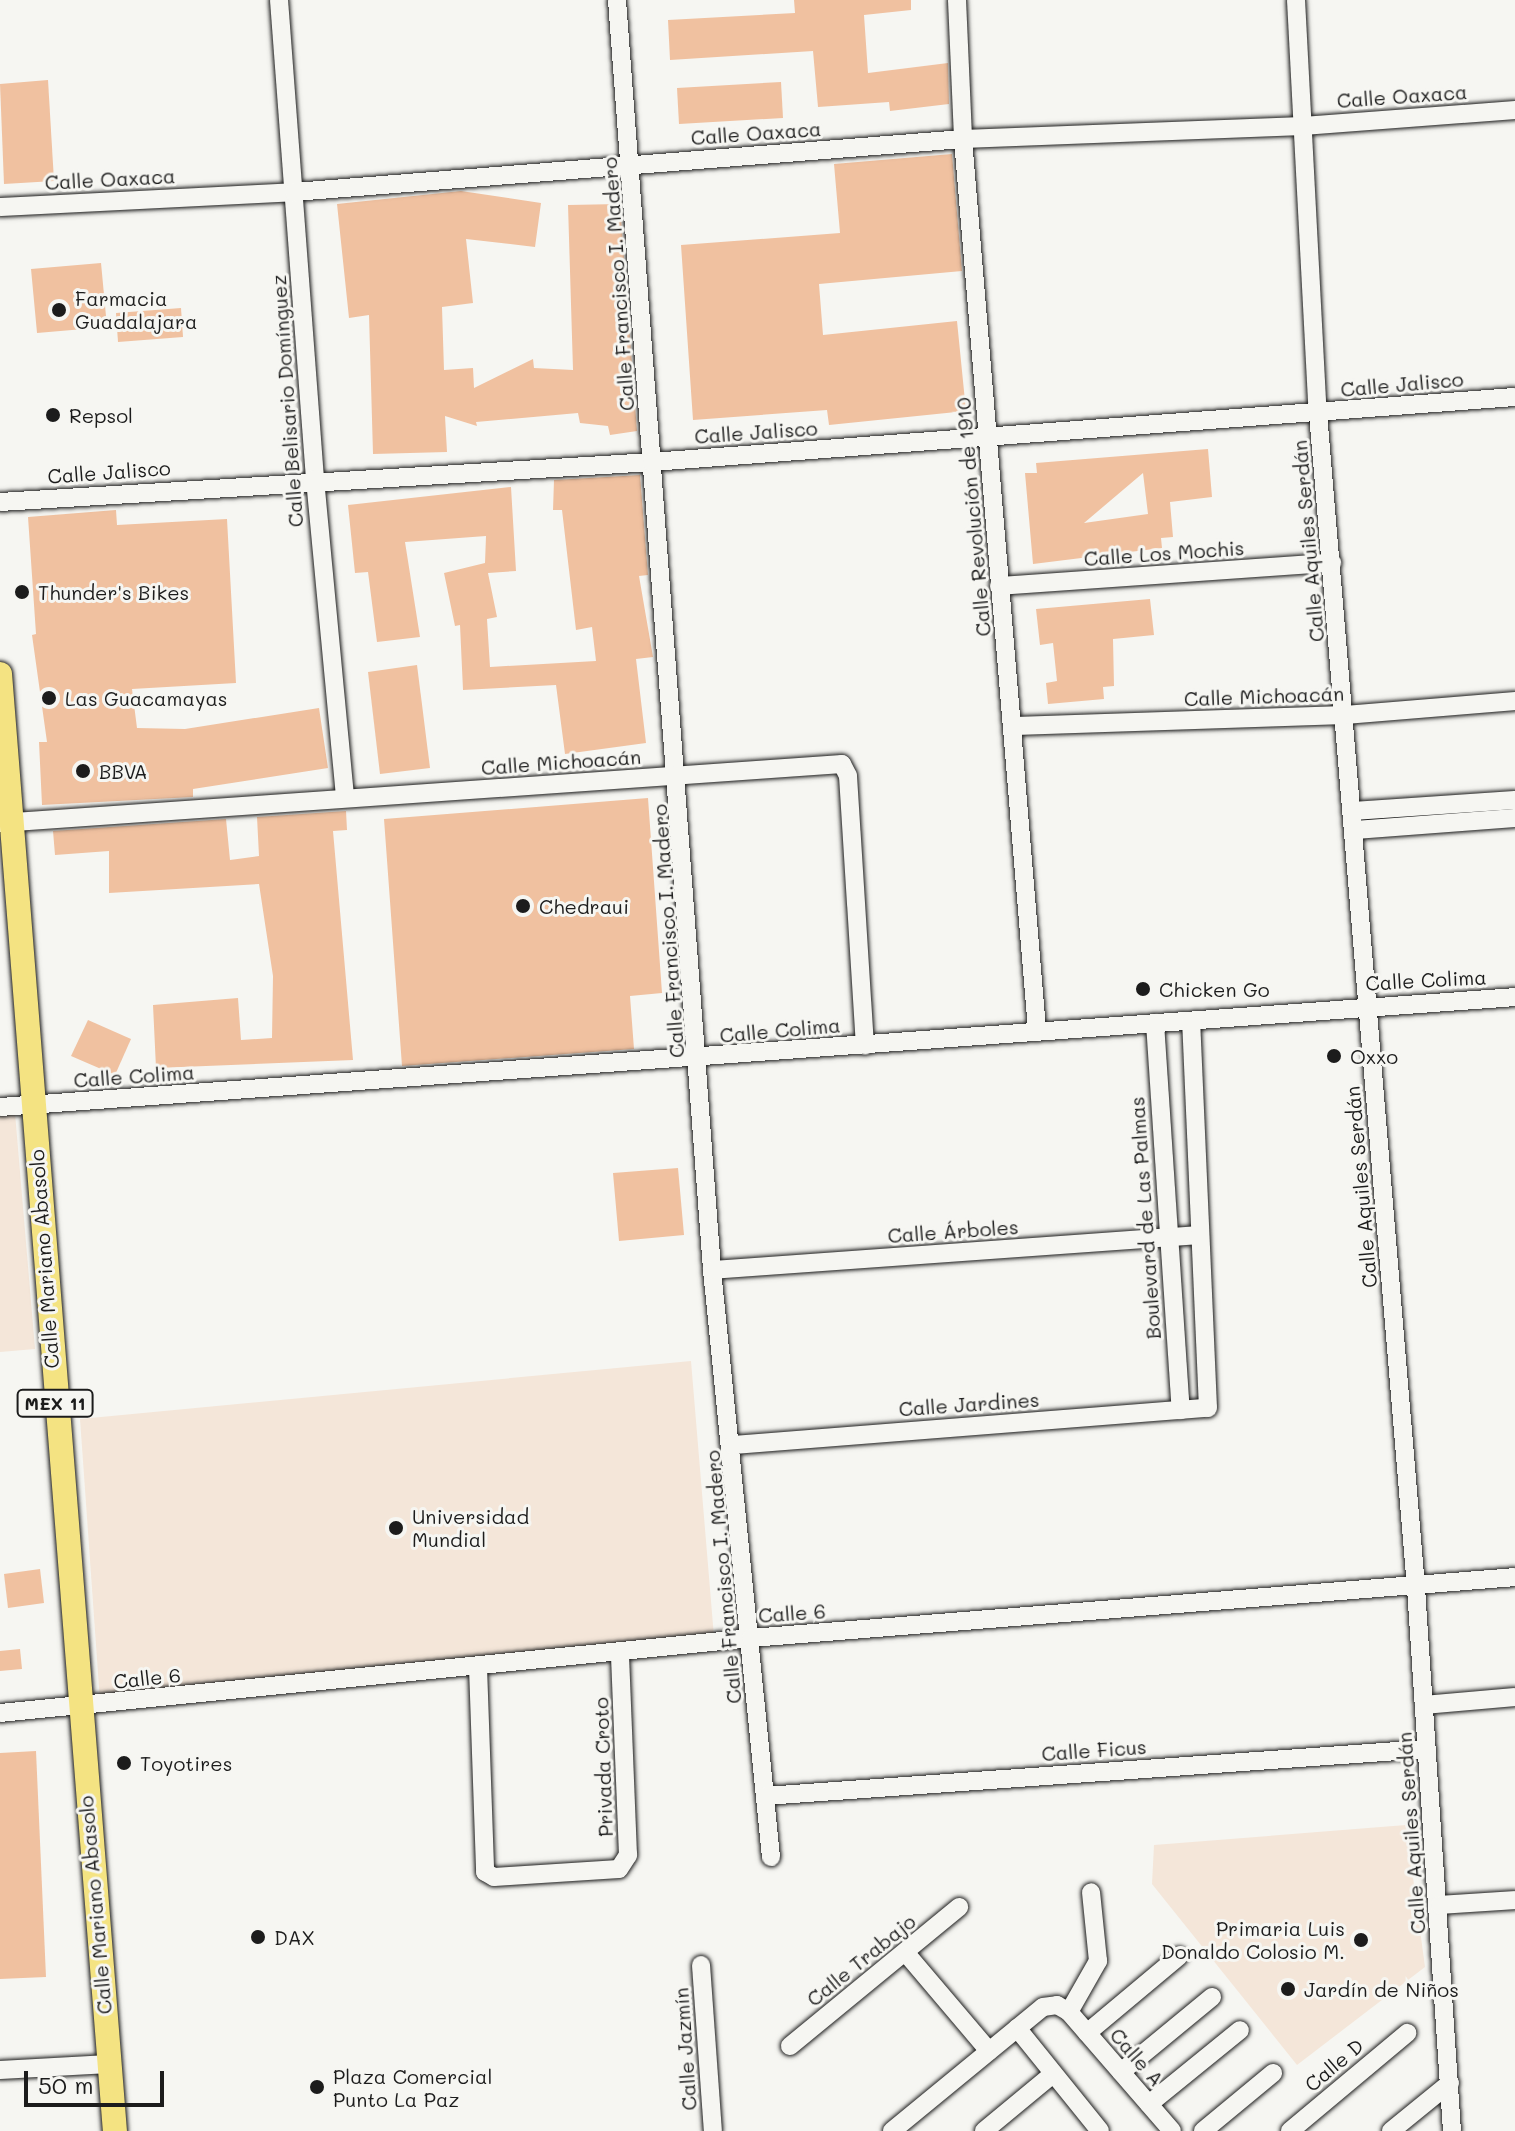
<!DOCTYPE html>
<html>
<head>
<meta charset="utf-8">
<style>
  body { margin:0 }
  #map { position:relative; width:1515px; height:2131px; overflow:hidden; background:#f6f6f2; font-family:Mali,sans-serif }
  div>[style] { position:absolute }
  .built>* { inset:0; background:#f4e6d9 }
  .building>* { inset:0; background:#f0c1a0 }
  .roads { filter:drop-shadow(0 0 2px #1c1c1c) drop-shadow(0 0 2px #1c1c1c) }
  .minor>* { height:18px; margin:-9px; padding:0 9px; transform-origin:9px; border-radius:9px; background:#f6f6f2 }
  .major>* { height:24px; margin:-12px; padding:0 12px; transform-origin:12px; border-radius:12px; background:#f4e382 }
  .dots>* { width:22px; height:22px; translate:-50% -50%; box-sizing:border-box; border:4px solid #f6f6f2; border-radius:50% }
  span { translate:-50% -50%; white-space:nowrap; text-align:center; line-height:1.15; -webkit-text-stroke:6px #f6f6f2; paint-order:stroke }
  .shield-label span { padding:2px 6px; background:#f6f6f2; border:2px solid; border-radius:6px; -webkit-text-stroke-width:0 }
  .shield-label { font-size:18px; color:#1c1c1c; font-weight:700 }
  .street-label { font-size:20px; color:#1c1c1c }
  .poi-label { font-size:20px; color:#1c1c1c }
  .left { translate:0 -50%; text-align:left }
  .right { translate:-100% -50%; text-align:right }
  .scale { position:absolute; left:24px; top:2071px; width:140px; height:36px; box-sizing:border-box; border:4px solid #1c1c1c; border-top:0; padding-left:10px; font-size:24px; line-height:28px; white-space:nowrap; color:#1c1c1c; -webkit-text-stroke:6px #f6f6f2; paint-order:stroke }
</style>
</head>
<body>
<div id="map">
  <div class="built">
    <div style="clip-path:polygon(15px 1113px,35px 1349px,0 1352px,0 1114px)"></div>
    <div style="clip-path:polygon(691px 1361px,714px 1637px,100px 1701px,80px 1419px)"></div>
    <div style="clip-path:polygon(1406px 1825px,1425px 1967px,1297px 2065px,1152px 1884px,1154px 1845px)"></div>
  </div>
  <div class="building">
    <div style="clip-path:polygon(794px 0,911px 0,911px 10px,864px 15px,868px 73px,948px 63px,949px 104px,890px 111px,889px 102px,818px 107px,813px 51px,670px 60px,668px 20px,795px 13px)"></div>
    <div style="clip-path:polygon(48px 80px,54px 181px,4px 184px,0 84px)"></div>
    <div style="clip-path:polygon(781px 82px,783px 118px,679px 124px,677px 88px)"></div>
    <div style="clip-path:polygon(952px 154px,962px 271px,819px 284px,823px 335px,957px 321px,966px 411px,829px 425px,827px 410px,693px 420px,681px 245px,840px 233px,834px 164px)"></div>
    <div style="clip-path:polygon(461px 191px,541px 203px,535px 247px,466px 239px,473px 303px,442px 307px,444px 370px,473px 368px,474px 388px,533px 359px,534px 368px,573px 370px,568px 205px,620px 204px,637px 431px,610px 435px,608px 426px,580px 423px,578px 413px,476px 422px,477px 426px,445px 416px,447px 452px,373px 454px,369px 315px,349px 318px,337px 204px)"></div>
    <div style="clip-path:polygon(101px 263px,107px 327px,37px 333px,31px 269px)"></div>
    <div style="clip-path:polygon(181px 308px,183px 337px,118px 342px,116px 313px)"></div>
    <div style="clip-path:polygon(evenodd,1208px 449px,1212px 497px,1170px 502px,1173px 537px,1161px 538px,1162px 548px,1033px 564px,1025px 473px,1037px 473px,1036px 463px,1208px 449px,1143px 473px,1148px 514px,1084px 523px,1143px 473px)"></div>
    <div style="clip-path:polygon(640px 475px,648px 575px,639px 576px,653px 657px,636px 659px,646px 743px,565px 754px,556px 685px,463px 690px,460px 625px,455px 626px,444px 573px,485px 563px,486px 536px,405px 542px,420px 637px,377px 642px,368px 572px,355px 573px,348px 505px,511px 487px,516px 571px,488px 573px,497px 617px,487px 619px,490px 667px,596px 661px,592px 627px,576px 630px,562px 510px,553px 510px,554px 480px)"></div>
    <div style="clip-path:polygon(116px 510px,117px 525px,227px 519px,236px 683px,132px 689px,137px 728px,185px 729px,319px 708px,328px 768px,193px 789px,193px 797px,42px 805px,39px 742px,47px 742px,32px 635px,36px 634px,28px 517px)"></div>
    <div style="clip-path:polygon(1150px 599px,1154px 635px,1113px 639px,1114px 686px,1103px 687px,1104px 699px,1048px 704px,1046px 683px,1057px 681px,1053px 643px,1040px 645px,1036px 609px)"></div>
    <div style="clip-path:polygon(417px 665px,430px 768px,380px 774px,368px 672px)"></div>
    <div style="clip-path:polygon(648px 798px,662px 993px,630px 996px,634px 1049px,402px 1066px,384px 819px)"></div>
    <div style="clip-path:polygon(346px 811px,347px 830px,333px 831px,353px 1060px,156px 1068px,153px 1005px,238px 998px,241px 1040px,272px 1038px,273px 976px,259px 884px,109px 893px,109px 851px,55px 855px,53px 831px,226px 819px,230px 860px,259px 856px,257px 817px)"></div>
    <div style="clip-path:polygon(88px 1020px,131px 1039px,115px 1075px,71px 1056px)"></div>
    <div style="clip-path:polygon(678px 1168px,684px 1235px,619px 1241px,613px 1173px)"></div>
    <div style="clip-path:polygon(40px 1569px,44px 1603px,8px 1608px,4px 1574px)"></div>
    <div style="clip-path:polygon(20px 1649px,22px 1669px,0 1671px,0 1651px)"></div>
    <div style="clip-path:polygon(36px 1751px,46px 1977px,0 1979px,0 1753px)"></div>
  </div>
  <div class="roads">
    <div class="minor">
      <div style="left:279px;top:0;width:480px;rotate:85.7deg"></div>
      <div style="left:315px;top:479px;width:320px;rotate:84.6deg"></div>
      <div style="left:617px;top:0;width:1274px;rotate:85.72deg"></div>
      <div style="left:712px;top:1270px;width:590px;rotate:84.26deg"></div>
      <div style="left:957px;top:0;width:139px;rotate:87.5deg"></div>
      <div style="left:963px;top:139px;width:893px;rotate:85.25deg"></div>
      <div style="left:1296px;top:0;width:414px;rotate:87deg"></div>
      <div style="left:1318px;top:413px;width:1179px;rotate:85.23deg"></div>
      <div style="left:1416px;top:1588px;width:544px;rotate:86.21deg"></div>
      <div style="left:0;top:207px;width:294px;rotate:-2.9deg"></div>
      <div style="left:294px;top:192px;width:671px;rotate:-4.53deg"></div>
      <div style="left:963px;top:139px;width:340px;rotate:-2.2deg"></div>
      <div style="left:1303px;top:126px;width:213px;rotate:-4.3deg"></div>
      <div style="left:0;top:502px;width:653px;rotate:-3.51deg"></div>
      <div style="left:652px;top:462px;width:865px;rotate:-4.31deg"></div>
      <div style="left:999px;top:586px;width:334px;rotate:-4deg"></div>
      <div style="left:1015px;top:726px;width:330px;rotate:-1.9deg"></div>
      <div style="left:1345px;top:715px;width:171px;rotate:-4.7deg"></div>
      <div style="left:1353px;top:811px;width:162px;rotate:-3.9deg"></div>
      <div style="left:0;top:823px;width:844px;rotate:-4.01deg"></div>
      <div style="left:842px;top:764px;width:13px;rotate:63deg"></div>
      <div style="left:848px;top:776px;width:270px;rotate:86.4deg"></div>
      <div style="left:1355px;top:830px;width:160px;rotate:-4.3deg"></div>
      <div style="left:1155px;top:1023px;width:388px;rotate:86.2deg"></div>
      <div style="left:0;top:1107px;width:1519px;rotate:-4.15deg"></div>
      <div style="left:712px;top:1270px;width:487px;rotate:-4.1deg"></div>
      <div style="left:733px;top:1445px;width:476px;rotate:-4.5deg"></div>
      <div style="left:1208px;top:1408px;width:387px;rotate:-92.5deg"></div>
      <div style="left:478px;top:1667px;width:205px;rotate:88deg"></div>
      <div style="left:485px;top:1872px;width:10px;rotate:29deg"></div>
      <div style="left:494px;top:1877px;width:125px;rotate:-3.7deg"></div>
      <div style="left:619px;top:1869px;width:17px;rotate:-57deg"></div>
      <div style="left:628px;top:1855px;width:201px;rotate:-92.3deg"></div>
      <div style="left:1424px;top:1705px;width:91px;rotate:-5deg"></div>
      <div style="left:0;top:1713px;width:755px;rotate:-5.7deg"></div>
      <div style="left:751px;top:1638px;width:766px;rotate:-4.56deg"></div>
      <div style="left:765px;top:1796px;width:663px;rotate:-4.07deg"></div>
      <div style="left:1440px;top:1905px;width:75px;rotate:-3.8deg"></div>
      <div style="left:905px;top:1952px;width:130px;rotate:49.7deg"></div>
      <div style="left:701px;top:1965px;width:166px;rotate:85.9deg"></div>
      <div style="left:1069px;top:2012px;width:59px;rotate:-60.4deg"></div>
      <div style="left:1098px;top:1961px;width:69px;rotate:-95.8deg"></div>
      <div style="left:1017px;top:2028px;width:132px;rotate:51.1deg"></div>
      <div style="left:1087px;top:2033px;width:120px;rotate:-39.9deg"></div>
      <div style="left:790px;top:2046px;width:219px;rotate:-39.4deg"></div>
      <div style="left:0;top:2070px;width:109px;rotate:-3.2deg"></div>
      <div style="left:1121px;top:2072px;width:118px;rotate:-39.5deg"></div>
      <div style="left:1149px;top:2104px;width:117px;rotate:-39.1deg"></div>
      <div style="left:892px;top:2131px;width:195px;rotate:-39.4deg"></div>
      <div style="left:1043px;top:2007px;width:14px;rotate:-8deg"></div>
      <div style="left:1057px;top:2005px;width:14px;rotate:30deg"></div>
      <div style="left:1069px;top:2012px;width:157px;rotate:49.1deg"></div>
      <div style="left:984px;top:2131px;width:89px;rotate:-39.6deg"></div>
      <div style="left:1203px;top:2131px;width:91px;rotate:-39.6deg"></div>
      <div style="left:1290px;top:2131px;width:153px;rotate:-39.9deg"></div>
      <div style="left:1391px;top:2131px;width:76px;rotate:-39.1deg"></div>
    </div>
    <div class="major">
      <div style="left:0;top:674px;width:1462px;rotate:85.49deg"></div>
    </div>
  </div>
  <div class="dots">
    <div style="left:59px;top:310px;background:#1c1c1c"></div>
    <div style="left:53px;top:415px;background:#1c1c1c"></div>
    <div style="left:22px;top:592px;background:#1c1c1c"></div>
    <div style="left:49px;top:698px;background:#1c1c1c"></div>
    <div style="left:83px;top:771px;background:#1c1c1c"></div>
    <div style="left:523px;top:906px;background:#1c1c1c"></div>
    <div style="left:1143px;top:989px;background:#1c1c1c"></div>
    <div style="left:1334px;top:1056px;background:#1c1c1c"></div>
    <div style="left:396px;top:1528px;background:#1c1c1c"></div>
    <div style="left:124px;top:1763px;background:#1c1c1c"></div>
    <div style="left:258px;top:1937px;background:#1c1c1c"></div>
    <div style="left:1361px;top:1940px;background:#1c1c1c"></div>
    <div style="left:1288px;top:1989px;background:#1c1c1c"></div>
    <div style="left:317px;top:2087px;background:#1c1c1c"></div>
  </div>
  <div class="shield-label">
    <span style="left:55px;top:1403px">MEX 11</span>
  </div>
  <div class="street-label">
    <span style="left:1402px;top:96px;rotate:-4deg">Calle Oaxaca</span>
    <span style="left:756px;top:133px;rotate:-4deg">Calle Oaxaca</span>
    <span style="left:110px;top:179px;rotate:-3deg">Calle Oaxaca</span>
    <span style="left:618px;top:284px;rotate:-94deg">Calle Francisco I. Madero</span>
    <span style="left:1402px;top:384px;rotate:-5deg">Calle Jalisco</span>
    <span style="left:287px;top:401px;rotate:-94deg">Calle Belisario Domínguez</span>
    <span style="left:756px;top:432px;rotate:-4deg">Calle Jalisco</span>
    <span style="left:109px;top:472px;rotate:-4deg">Calle Jalisco</span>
    <span style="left:973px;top:517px;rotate:-95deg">Calle Revolución de 1910</span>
    <span style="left:1308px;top:541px;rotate:-95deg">Calle Aquiles Serdán</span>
    <span style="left:1164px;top:553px;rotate:-4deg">Calle Los Mochis</span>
    <span style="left:1264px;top:696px;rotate:-2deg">Calle Michoacán</span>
    <span style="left:561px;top:762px;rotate:-4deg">Calle Michoacán</span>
    <span style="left:668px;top:931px;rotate:-94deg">Calle Francisco I. Madero</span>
    <span style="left:1426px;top:980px;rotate:-3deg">Calle Colima</span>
    <span style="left:780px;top:1030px;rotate:-5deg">Calle Colima</span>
    <span style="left:134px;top:1076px;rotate:-4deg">Calle Colima</span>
    <span style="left:1361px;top:1187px;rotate:-95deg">Calle Aquiles Serdán</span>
    <span style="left:1145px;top:1218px;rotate:-94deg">Boulevard de Las Palmas</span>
    <span style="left:953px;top:1231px;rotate:-4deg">Calle Árboles</span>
    <span style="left:44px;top:1259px;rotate:-94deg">Calle Mariano Abasolo</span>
    <span style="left:969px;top:1404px;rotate:-4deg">Calle Jardines</span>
    <span style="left:723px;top:1577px;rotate:-95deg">Calle Francisco I. Madero</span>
    <span style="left:792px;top:1613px;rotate:-4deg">Calle 6</span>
    <span style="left:147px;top:1678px;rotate:-6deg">Calle 6</span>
    <span style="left:1094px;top:1750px;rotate:-4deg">Calle Ficus</span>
    <span style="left:603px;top:1767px;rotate:-92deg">Privada Croto</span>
    <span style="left:1411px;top:1833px;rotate:-94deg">Calle Aquiles Serdán</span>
    <span style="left:95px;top:1905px;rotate:-95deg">Calle Mariano Abasolo</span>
    <span style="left:861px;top:1960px;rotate:-39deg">Calle Trabajo</span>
    <span style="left:685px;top:2049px;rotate:-94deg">Calle Jazmín</span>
    <span style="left:1137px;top:2057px;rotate:49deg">Calle A</span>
    <span style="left:1334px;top:2065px;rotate:-40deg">Calle D</span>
  </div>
  <div class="poi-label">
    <span class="left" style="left:75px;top:310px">Farmacia<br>Guadalajara</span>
    <span class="left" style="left:69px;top:415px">Repsol</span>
    <span class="left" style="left:38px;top:592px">Thunder's Bikes</span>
    <span class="left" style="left:65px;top:698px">Las Guacamayas</span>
    <span class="left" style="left:99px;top:771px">BBVA</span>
    <span class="left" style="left:539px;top:906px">Chedraui</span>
    <span class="left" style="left:1159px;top:989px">Chicken Go</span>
    <span class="left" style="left:1350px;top:1056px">Oxxo</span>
    <span class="left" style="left:412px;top:1528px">Universidad<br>Mundial</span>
    <span class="left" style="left:140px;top:1763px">Toyotires</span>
    <span class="right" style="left:1345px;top:1940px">Primaria Luis<br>Donaldo Colosio M.</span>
    <span class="left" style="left:274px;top:1937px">DAX</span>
    <span class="left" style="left:1304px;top:1989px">Jardín de Niños</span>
    <span class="left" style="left:333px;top:2088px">Plaza Comercial<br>Punto La Paz</span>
  </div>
  <div class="scale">50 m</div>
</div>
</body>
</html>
